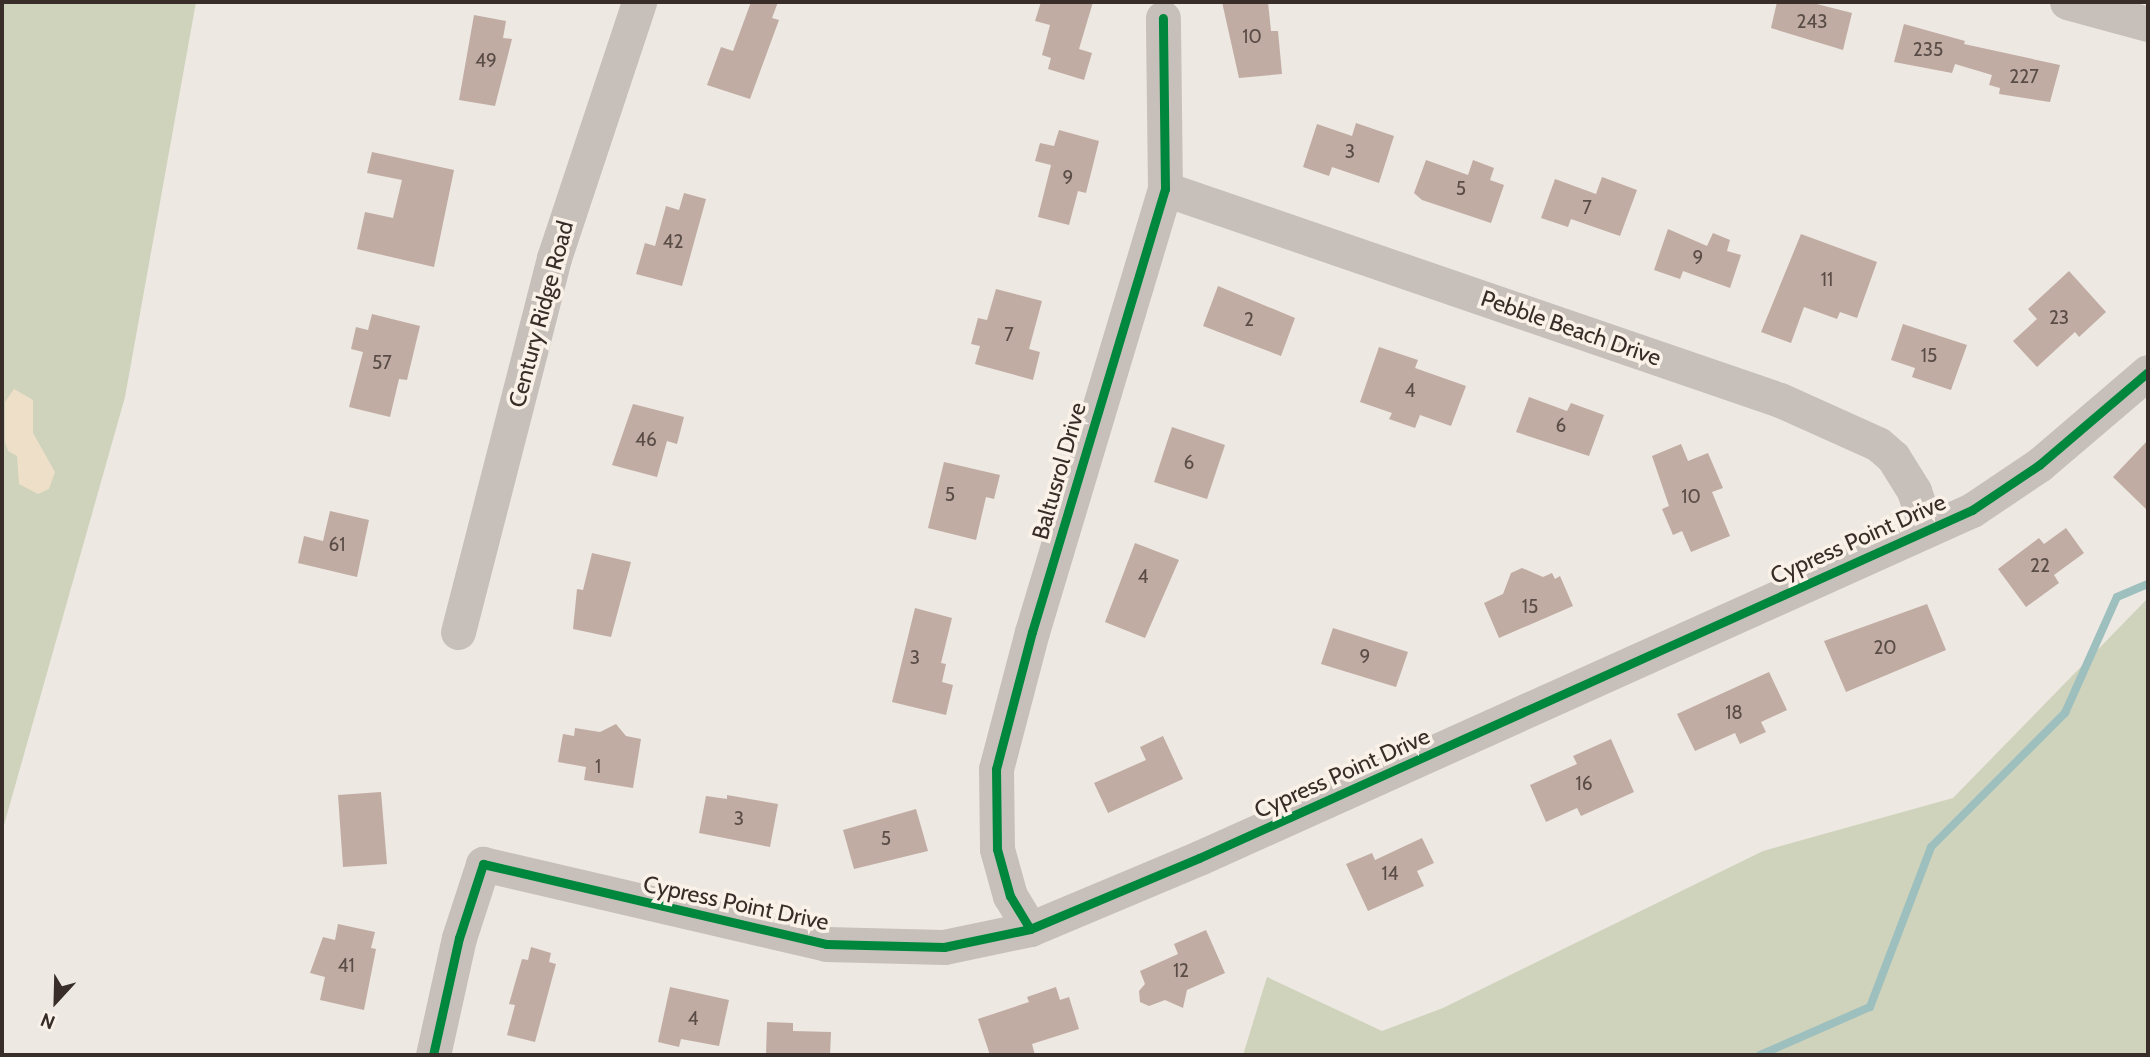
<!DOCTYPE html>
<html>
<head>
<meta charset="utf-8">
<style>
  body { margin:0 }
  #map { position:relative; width:2150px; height:1057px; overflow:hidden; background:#ede8e2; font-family:Cabin,sans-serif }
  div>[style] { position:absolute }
  .green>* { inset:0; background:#cfd3bc }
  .sand>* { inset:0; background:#eedfc8 }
  .stream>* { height:8px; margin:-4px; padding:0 4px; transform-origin:4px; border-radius:4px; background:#9dc0bf }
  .building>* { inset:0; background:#c1aca3 }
  .minor>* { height:35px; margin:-17.5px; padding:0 17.5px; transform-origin:17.5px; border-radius:17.5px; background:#c7c0ba }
  .cycleway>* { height:9px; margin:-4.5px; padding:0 4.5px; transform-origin:4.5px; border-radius:4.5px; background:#00873e }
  span { translate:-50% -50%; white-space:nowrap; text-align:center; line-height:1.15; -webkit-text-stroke:7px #faf2e9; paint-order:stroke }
  .number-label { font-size:19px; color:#5a4d47 }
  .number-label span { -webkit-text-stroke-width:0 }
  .street-label { font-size:23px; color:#382d28 }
  .frame { position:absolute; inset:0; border:4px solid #382d28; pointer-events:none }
  .north { position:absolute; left:21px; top:966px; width:70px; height:70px; -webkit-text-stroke:5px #faf2e9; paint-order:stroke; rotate:202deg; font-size:19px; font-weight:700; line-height:28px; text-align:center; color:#382d28 }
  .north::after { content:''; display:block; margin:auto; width:24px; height:32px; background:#382d28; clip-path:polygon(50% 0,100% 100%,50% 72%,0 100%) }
</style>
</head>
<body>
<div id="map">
  <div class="green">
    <div style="clip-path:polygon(2px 2px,196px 2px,125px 397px,2px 832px)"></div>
    <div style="clip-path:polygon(2148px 598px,2148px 1055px,1243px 1055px,1267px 977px,1382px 1031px,1443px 1008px,1763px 851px,1953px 798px)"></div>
  </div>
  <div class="sand">
    <div style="clip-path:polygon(14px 389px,33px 400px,33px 433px,55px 472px,49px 489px,38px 494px,19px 484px,17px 456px,8px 451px,5px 442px,5px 402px)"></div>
  </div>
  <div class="stream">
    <div style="left:1760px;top:1055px;width:120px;rotate:-23.6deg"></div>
    <div style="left:1870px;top:1007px;width:171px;rotate:-69.1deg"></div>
    <div style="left:1931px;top:847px;width:190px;rotate:-45deg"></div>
    <div style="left:2065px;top:713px;width:127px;rotate:-65.9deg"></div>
    <div style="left:2117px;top:597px;width:34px;rotate:-23deg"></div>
  </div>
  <div class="building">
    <div style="clip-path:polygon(751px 2px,778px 2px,772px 18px,779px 20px,750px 99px,707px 85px,721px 47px,733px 51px)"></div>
    <div style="clip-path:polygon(1041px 2px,1093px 2px,1079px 49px,1092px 53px,1084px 80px,1048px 69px,1051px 58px,1042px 55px,1050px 25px,1035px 21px)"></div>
    <div style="clip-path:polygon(1222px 2px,1268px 2px,1271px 31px,1278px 31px,1282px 74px,1239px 78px)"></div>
    <div style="clip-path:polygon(1777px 2px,1809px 2px,1852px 13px,1843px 50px,1771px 28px)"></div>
    <div style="clip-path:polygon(474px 15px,506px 21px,503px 38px,512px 39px,495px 106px,459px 100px)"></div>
    <div style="clip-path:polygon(1904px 24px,1965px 41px,1964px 44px,2060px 65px,2050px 102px,1999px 94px,2000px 88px,1989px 85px,1992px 75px,1955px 64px,1952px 73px,1894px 62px)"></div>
    <div style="clip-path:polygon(1356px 123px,1394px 136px,1379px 183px,1332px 167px,1329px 176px,1303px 167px,1317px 124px,1352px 136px)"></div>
    <div style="clip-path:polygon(1059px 130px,1099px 141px,1086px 193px,1078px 191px,1069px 225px,1038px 217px,1051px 165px,1035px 161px,1040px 143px,1054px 146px)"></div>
    <div style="clip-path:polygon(372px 152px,454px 170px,434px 267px,357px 249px,365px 212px,393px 218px,402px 180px,367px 173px)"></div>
    <div style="clip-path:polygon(1426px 160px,1468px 175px,1473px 160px,1494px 168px,1490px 180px,1504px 185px,1491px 223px,1422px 200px,1414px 193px)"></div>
    <div style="clip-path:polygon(1602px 177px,1637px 190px,1620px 236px,1571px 219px,1568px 227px,1541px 218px,1555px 179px,1596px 194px)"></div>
    <div style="clip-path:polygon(684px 193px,706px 199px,682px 286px,636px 274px,645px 243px,655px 246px,666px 206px,679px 210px)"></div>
    <div style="clip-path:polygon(1668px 229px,1707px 246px,1713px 233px,1730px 240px,1727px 251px,1741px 255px,1730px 288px,1683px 271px,1680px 279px,1654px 270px)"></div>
    <div style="clip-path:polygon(1801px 234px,1877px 262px,1857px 318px,1840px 312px,1837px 319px,1804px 307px,1791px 343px,1761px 332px)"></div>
    <div style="clip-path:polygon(2069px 271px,2106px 312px,2079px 337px,2075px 332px,2037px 367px,2013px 341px,2037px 319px,2028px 309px)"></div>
    <div style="clip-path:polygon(1218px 286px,1295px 318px,1281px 356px,1203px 326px)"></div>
    <div style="clip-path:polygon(996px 289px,1042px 301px,1029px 349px,1040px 352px,1033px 380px,975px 364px,980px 346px,971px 344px,978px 318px,987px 320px)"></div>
    <div style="clip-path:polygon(372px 314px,420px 326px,407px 380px,399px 379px,390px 417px,349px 407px,363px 352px,351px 349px,356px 327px,368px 330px)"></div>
    <div style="clip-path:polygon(1903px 324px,1967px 345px,1951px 390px,1912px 377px,1915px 368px,1891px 360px)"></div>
    <div style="clip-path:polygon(1379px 347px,1418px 360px,1415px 368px,1466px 386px,1451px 426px,1420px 415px,1415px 428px,1389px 419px,1392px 413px,1360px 402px)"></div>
    <div style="clip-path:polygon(1529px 397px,1567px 411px,1571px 403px,1604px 415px,1589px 456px,1516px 432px)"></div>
    <div style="clip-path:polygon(633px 404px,684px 417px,677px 444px,667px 441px,657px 477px,612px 465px)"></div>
    <div style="clip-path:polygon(1172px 427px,1225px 445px,1207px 499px,1154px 482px)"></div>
    <div style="clip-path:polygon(2148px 440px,2148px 511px,2113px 477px)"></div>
    <div style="clip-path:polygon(1681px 444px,1688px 461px,1708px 453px,1723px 488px,1712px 492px,1730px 536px,1691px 552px,1682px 531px,1673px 535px,1662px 509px,1669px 506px,1652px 456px)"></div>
    <div style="clip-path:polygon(944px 462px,1000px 475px,994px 499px,986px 497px,976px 540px,928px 528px)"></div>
    <div style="clip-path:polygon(330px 511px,369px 520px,357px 577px,298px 563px,304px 536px,323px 541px)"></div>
    <div style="clip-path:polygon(2066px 528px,2084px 553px,2054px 575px,2059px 583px,2026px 607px,1998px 569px,2039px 538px,2044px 544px)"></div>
    <div style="clip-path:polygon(1135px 543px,1179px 560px,1145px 638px,1105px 622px)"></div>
    <div style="clip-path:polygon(592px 553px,631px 562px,611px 637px,573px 629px,577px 589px,583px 590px)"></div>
    <div style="clip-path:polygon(1522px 568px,1543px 577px,1552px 573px,1555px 579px,1560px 576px,1573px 606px,1499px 638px,1484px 603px,1503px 594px,1511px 573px)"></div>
    <div style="clip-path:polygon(1927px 604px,1946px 650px,1846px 692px,1824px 641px)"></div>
    <div style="clip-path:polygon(915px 608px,952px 618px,941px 663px,946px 664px,942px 682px,953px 685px,946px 715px,892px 702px)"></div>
    <div style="clip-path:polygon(1333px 628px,1408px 652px,1396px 687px,1321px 664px)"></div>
    <div style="clip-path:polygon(1769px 672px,1787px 710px,1761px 722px,1766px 732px,1740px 744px,1735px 733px,1695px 751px,1677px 714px)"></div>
    <div style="clip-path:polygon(616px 724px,626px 736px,641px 739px,633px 788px,584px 780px,586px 767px,558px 762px,563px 734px,574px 736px,575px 728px,600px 732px)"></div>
    <div style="clip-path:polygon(1163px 736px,1183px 779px,1108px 813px,1094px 783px,1146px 760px,1140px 747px)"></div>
    <div style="clip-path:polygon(1611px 739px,1634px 792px,1581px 816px,1577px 808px,1546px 822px,1530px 785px,1577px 764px,1573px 756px)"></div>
    <div style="clip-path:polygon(381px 792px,387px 864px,343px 867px,338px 795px)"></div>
    <div style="clip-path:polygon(727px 795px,778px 804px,770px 847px,699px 833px,706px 796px,727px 799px)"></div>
    <div style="clip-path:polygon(916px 809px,928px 851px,854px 869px,843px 830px)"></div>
    <div style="clip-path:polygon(1422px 838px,1434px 863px,1417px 871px,1424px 886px,1368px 911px,1346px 864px,1372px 853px,1375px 860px)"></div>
    <div style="clip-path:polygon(338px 924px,375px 932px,371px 948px,376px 949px,364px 1010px,320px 1000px,325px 977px,310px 973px,323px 937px,335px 940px)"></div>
    <div style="clip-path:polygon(1206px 930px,1225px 973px,1187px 990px,1183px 1008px,1165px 1000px,1149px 1006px,1140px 1002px,1139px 991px,1145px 984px,1140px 971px,1178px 954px,1174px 944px)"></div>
    <div style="clip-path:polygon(531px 947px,551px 953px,549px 962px,556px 964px,535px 1042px,507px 1035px,515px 1005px,509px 1004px,522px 959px,528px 960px)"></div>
    <div style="clip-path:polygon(670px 987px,729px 1000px,719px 1046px,681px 1039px,679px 1047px,658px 1042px)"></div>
    <div style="clip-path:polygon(1056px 987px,1060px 1000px,1069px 997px,1079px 1029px,1032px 1044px,1035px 1055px,990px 1055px,978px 1019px,1029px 1002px,1027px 997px)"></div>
    <div style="clip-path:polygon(767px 1022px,793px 1023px,793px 1031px,831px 1032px,830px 1055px,766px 1055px)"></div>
  </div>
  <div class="minor">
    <div style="left:2067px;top:2px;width:84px;rotate:15.2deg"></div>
    <div style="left:1165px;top:189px;width:650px;rotate:18.94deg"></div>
    <div style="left:1780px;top:400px;width:107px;rotate:24.2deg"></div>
    <div style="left:1878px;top:444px;width:20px;rotate:41deg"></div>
    <div style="left:1893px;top:457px;width:40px;rotate:58deg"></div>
    <div style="left:1914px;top:491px;width:40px;rotate:71.1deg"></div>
    <div style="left:458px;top:632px;width:386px;rotate:-75.6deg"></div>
    <div style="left:554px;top:258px;width:270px;rotate:-71.6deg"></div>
    <div style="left:1030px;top:929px;width:39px;rotate:-121deg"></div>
    <div style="left:1010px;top:896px;width:49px;rotate:-105.5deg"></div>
    <div style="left:997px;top:849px;width:80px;rotate:-90.7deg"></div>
    <div style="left:996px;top:769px;width:142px;rotate:-75.3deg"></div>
    <div style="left:1032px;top:632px;width:463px;rotate:-73.3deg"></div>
    <div style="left:1165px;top:189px;width:171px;rotate:-90.7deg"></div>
    <div style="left:433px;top:1055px;width:120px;rotate:-77.5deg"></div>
    <div style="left:459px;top:938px;width:78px;rotate:-72deg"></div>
    <div style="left:483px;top:864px;width:352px;rotate:13.1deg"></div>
    <div style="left:826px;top:944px;width:118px;rotate:1.5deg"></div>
    <div style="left:944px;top:947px;width:88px;rotate:-11.8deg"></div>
    <div style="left:1030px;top:929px;width:183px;rotate:-22.8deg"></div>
    <div style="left:1199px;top:858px;width:848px;rotate:-24.24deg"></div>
    <div style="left:1972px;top:510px;width:81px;rotate:-33.9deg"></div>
    <div style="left:2039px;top:465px;width:143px;rotate:-40.5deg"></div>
  </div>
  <div class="cycleway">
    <div style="left:1030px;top:929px;width:39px;rotate:-121deg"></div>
    <div style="left:1010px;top:896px;width:49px;rotate:-105.5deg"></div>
    <div style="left:997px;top:849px;width:80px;rotate:-90.7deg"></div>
    <div style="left:996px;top:769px;width:142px;rotate:-75.3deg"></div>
    <div style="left:1032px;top:632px;width:463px;rotate:-73.3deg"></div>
    <div style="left:1165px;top:189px;width:171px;rotate:-90.7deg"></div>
    <div style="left:433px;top:1055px;width:120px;rotate:-77.5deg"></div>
    <div style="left:459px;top:938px;width:78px;rotate:-72deg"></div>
    <div style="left:483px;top:864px;width:352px;rotate:13.1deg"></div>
    <div style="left:826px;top:944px;width:118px;rotate:1.5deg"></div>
    <div style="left:944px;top:947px;width:88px;rotate:-11.8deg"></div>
    <div style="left:1030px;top:929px;width:183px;rotate:-22.8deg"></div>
    <div style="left:1199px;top:858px;width:848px;rotate:-24.24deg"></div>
    <div style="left:1972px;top:510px;width:81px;rotate:-33.9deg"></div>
    <div style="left:2039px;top:465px;width:143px;rotate:-40.5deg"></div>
  </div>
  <div class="number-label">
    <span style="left:1812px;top:22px">243</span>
    <span style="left:1252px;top:37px">10</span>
    <span style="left:1928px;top:50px">235</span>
    <span style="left:486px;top:61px">49</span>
    <span style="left:2024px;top:77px">227</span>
    <span style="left:1350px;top:152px">3</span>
    <span style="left:1068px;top:178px">9</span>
    <span style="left:1461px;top:189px">5</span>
    <span style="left:1587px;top:208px">7</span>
    <span style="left:673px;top:242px">42</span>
    <span style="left:1698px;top:258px">9</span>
    <span style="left:1827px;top:280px">11</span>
    <span style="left:2059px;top:318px">23</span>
    <span style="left:1249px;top:320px">2</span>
    <span style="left:1009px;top:335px">7</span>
    <span style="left:1929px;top:356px">15</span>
    <span style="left:382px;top:363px">57</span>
    <span style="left:1410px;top:391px">4</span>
    <span style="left:1561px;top:426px">6</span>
    <span style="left:646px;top:440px">46</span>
    <span style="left:1189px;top:463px">6</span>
    <span style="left:950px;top:495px">5</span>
    <span style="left:1691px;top:497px">10</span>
    <span style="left:337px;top:545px">61</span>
    <span style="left:2040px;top:566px">22</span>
    <span style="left:1143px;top:577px">4</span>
    <span style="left:1530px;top:607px">15</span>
    <span style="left:1885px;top:648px">20</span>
    <span style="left:1365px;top:657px">9</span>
    <span style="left:915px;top:658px">3</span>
    <span style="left:1734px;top:713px">18</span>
    <span style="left:598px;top:767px">1</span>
    <span style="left:1584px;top:784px">16</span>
    <span style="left:739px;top:819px">3</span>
    <span style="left:886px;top:839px">5</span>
    <span style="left:1390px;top:874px">14</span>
    <span style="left:346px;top:966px">41</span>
    <span style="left:1181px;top:971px">12</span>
    <span style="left:693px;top:1019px">4</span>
  </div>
  <div class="street-label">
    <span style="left:541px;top:314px;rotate:-75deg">Century Ridge Road</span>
    <span style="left:1571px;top:328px;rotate:19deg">Pebble Beach Drive</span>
    <span style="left:1059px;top:471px;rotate:-74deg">Baltusrol Drive</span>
    <span style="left:1858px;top:539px;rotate:-24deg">Cypress Point Drive</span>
    <span style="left:1342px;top:773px;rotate:-24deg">Cypress Point Drive</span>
    <span style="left:736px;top:903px;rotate:12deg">Cypress Point Drive</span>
  </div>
  <div class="frame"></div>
  <div class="north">N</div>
</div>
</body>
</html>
